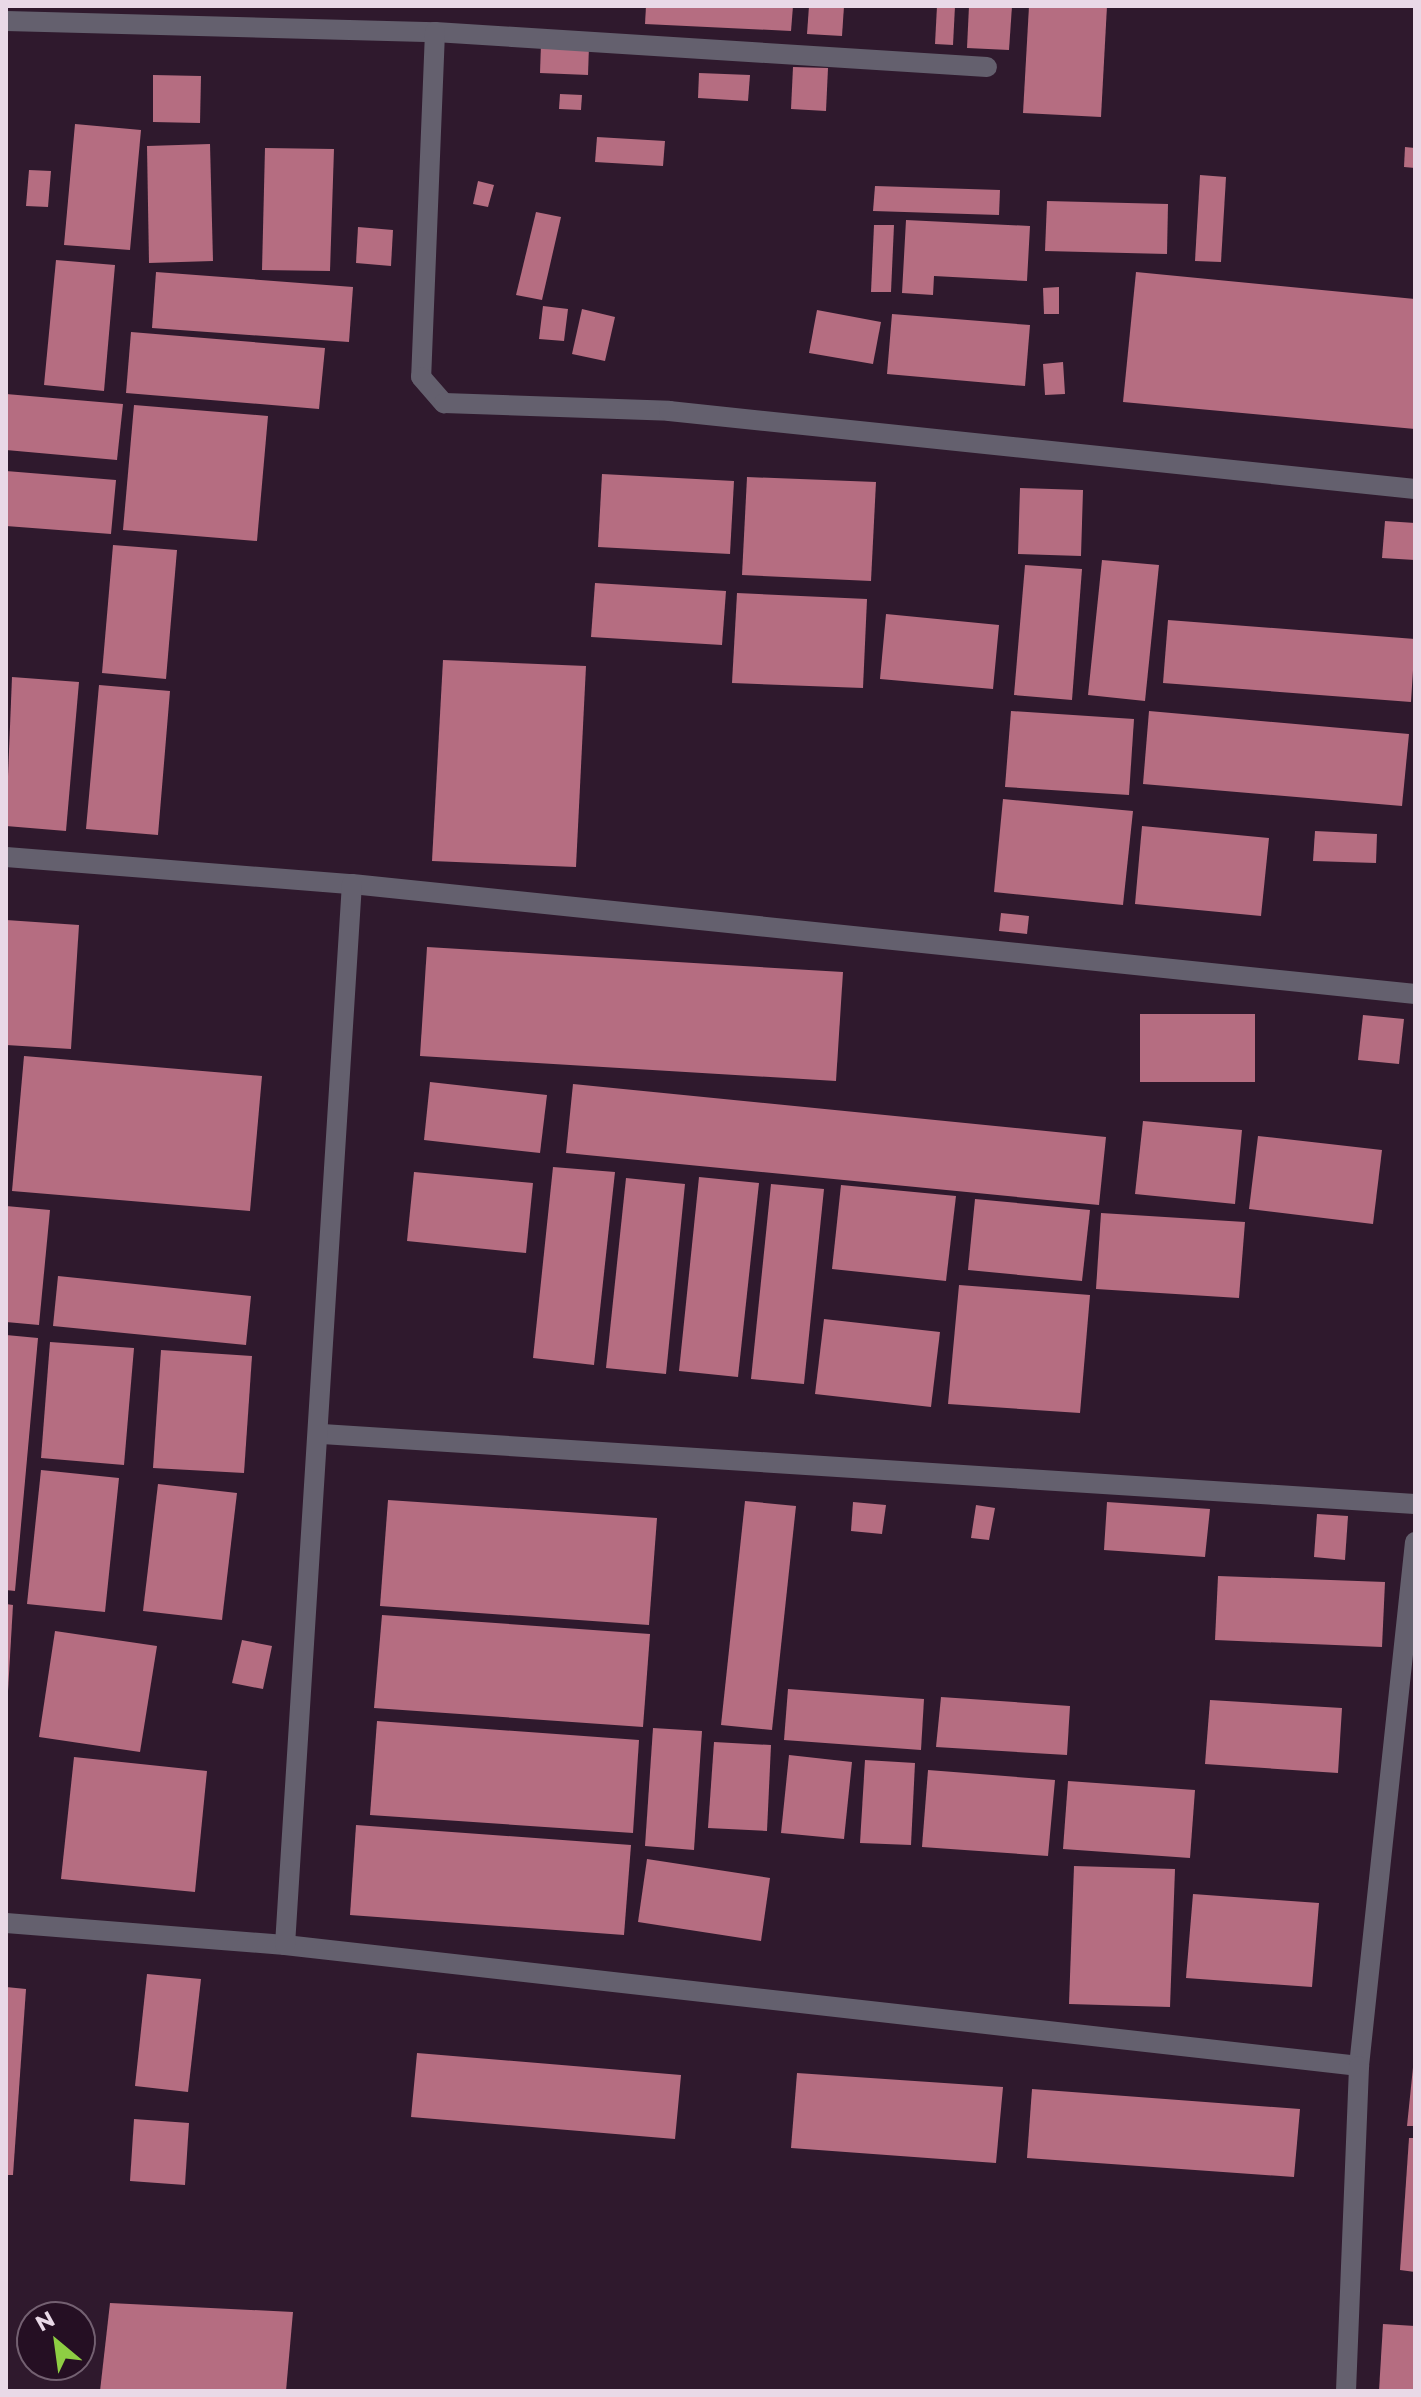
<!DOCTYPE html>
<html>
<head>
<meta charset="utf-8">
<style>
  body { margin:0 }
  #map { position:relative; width:1421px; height:2397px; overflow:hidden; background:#2f192d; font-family:Montserrat,sans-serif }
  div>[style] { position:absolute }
  .building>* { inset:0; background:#b56d81 }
  .minor>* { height:20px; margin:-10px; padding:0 10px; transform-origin:10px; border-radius:10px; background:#64606e }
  span { translate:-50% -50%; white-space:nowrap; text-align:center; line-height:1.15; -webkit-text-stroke:8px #250f23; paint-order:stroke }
  .frame { position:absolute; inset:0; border:8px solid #e9d9e7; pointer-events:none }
  .north { position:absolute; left:16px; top:2301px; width:80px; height:80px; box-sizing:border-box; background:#250f23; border:2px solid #736071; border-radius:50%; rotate:331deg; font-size:22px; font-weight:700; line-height:32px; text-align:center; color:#e9d9e7 }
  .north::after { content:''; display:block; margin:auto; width:28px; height:36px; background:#8ece43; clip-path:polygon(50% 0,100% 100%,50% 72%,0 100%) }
</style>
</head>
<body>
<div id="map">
  <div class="building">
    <div style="clip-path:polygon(646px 6px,793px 6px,791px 31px,645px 24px)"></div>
    <div style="clip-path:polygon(809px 6px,844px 6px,842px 36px,807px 34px)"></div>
    <div style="clip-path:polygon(937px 6px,955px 6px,953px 45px,935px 44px)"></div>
    <div style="clip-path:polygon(969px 6px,1012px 6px,1009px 50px,967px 48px)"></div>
    <div style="clip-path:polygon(1029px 6px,1107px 6px,1101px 117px,1023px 113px)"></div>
    <div style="clip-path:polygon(541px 44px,589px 46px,588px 75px,540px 73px)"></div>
    <div style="clip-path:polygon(793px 67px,828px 68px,826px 111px,791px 109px)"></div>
    <div style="clip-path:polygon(699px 73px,750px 75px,748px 101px,698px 98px)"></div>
    <div style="clip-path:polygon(153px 75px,201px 76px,200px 123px,153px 122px)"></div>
    <div style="clip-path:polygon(560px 94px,582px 95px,581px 110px,559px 109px)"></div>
    <div style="clip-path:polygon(75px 124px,141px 130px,130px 250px,64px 245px)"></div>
    <div style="clip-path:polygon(597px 137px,665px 141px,663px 166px,595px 162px)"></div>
    <div style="clip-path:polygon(210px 144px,213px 261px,149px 263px,147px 146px)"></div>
    <div style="clip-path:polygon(1405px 147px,1415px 148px,1415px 168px,1404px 167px)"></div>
    <div style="clip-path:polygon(265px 148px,334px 149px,330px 271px,262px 270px)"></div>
    <div style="clip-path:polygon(29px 170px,51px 171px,48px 207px,26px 206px)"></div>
    <div style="clip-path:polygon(1200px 175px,1226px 177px,1221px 262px,1195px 261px)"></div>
    <div style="clip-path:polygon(478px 181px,494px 185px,488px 207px,473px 204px)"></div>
    <div style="clip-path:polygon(875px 186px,1000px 190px,999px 215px,873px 211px)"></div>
    <div style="clip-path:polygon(1047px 201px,1168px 204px,1167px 254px,1045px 251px)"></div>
    <div style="clip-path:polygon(536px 212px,561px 217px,542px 300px,516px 295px)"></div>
    <div style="clip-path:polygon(906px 220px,1030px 226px,1027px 281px,934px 276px,933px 295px,902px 293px)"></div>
    <div style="clip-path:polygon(874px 225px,894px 225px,891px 292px,871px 292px)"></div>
    <div style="clip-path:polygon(358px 227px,393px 230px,391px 266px,356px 263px)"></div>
    <div style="clip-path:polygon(56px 260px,115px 265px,104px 391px,44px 385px)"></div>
    <div style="clip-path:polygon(156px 272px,353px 287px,349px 342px,152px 328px)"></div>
    <div style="clip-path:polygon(1136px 272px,1415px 299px,1415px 429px,1123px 402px)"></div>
    <div style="clip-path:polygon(1059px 287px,1059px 314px,1044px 314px,1043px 288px)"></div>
    <div style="clip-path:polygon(543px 306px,568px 309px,564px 341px,539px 339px)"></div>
    <div style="clip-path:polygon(582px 309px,615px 317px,605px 361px,572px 354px)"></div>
    <div style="clip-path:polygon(817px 310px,881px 322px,873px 364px,809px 353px)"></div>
    <div style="clip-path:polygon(892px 314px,1030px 325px,1025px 386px,887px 374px)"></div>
    <div style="clip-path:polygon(131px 332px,325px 348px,319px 409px,126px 393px)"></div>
    <div style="clip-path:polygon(1063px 362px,1065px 394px,1045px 395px,1043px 364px)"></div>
    <div style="clip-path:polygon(6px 394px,123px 404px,117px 460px,6px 450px)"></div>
    <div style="clip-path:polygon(134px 405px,268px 416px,257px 541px,123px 530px)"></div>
    <div style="clip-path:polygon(6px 471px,116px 480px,111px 534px,6px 526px)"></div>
    <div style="clip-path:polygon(602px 474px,734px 481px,730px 554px,598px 547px)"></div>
    <div style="clip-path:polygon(747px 477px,876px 482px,871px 581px,742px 575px)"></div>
    <div style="clip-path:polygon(1020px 488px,1083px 490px,1081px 556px,1018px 554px)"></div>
    <div style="clip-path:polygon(1385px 521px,1415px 523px,1415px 560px,1382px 558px)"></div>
    <div style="clip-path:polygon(113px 545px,177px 550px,166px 679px,102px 673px)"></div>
    <div style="clip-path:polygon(1102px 560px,1159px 565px,1145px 701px,1088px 695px)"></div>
    <div style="clip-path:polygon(1025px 565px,1082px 569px,1072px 700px,1014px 695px)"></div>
    <div style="clip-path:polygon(595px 583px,726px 591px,722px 645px,591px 637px)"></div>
    <div style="clip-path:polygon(737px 593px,867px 599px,863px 688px,732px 683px)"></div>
    <div style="clip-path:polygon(886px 614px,999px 625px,993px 689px,880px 679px)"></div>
    <div style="clip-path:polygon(1168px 620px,1415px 639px,1411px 702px,1163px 683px)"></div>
    <div style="clip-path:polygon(443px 660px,586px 666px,576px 867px,432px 861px)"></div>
    <div style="clip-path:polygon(12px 677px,79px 682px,66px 831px,6px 826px)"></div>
    <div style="clip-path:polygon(99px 685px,170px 691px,158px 835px,86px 829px)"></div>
    <div style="clip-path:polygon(1011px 711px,1134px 719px,1129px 795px,1005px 787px)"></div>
    <div style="clip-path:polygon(1149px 711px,1409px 734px,1402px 806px,1143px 784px)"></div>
    <div style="clip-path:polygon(1003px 799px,1133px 811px,1123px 905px,994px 892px)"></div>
    <div style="clip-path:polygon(1142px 826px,1269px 838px,1261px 916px,1135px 904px)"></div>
    <div style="clip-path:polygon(1315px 831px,1377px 834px,1376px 863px,1313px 861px)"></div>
    <div style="clip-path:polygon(1001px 913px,1029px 916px,1027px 934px,999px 931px)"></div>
    <div style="clip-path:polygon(6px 920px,79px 925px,71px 1049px,6px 1045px)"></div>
    <div style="clip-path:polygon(427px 947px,843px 972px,836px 1081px,420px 1056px)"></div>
    <div style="clip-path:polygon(1140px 1014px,1255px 1014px,1255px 1082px,1140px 1082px)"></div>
    <div style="clip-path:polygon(1363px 1015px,1404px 1019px,1399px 1064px,1358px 1060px)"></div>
    <div style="clip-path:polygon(24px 1056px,262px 1076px,250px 1211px,12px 1191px)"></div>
    <div style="clip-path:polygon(430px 1082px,547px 1095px,540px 1153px,424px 1140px)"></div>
    <div style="clip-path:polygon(573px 1084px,1106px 1137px,1099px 1205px,566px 1153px)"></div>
    <div style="clip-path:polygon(1143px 1121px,1242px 1130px,1235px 1204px,1135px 1194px)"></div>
    <div style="clip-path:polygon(1258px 1136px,1382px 1150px,1373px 1224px,1249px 1209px)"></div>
    <div style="clip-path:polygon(553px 1167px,615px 1172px,594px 1365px,533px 1358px)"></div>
    <div style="clip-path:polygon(414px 1172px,533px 1183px,526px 1253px,407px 1241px)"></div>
    <div style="clip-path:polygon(699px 1177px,759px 1183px,738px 1377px,679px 1371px)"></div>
    <div style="clip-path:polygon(626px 1178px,685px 1184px,666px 1374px,606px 1368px)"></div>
    <div style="clip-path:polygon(771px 1184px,824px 1189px,804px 1384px,751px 1379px)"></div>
    <div style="clip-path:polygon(841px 1185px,956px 1196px,946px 1281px,832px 1269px)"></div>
    <div style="clip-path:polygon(975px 1199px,1090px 1210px,1082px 1281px,968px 1270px)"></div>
    <div style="clip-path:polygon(6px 1206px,50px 1210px,39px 1325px,6px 1322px)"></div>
    <div style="clip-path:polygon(1101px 1213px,1245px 1222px,1239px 1298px,1096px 1289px)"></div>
    <div style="clip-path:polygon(58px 1276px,251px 1296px,246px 1345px,53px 1326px)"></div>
    <div style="clip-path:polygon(959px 1285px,1090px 1295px,1080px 1413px,948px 1404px)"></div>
    <div style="clip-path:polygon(824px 1319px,940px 1332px,931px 1407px,815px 1394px)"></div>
    <div style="clip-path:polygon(6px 1335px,38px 1338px,15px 1591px,6px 1590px)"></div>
    <div style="clip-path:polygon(50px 1342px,134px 1348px,124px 1465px,41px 1458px)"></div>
    <div style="clip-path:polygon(161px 1350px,252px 1356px,244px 1473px,153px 1468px)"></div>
    <div style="clip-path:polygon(41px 1470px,119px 1478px,105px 1612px,27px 1604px)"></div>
    <div style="clip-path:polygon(158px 1484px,237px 1493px,222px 1620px,143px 1611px)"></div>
    <div style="clip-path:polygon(388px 1500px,657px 1518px,649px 1625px,380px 1606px)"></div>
    <div style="clip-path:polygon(745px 1501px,796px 1506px,772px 1730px,721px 1725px)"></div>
    <div style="clip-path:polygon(853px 1502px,886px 1505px,882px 1534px,851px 1531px)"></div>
    <div style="clip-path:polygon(1107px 1502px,1210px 1509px,1205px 1557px,1104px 1550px)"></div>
    <div style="clip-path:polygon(976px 1505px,995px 1508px,989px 1540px,971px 1538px)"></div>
    <div style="clip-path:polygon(1317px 1514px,1348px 1516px,1345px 1560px,1314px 1557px)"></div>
    <div style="clip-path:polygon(1218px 1576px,1385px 1582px,1382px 1647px,1215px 1640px)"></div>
    <div style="clip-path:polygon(6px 1604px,13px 1605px,8px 1691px,6px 1691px)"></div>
    <div style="clip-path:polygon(382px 1615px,650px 1634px,643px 1727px,374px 1708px)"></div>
    <div style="clip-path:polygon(55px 1631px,157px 1646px,140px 1752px,39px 1737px)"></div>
    <div style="clip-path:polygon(242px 1640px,272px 1646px,263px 1689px,232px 1683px)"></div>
    <div style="clip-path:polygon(788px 1689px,924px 1699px,921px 1750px,784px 1740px)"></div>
    <div style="clip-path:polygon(941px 1697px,1070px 1706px,1067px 1755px,936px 1747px)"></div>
    <div style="clip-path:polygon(1210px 1700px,1342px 1708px,1338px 1773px,1205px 1764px)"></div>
    <div style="clip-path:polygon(377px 1721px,639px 1740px,633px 1833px,370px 1815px)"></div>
    <div style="clip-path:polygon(653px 1728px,702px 1731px,694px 1850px,645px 1846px)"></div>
    <div style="clip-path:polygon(714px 1742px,771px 1745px,767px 1831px,708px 1828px)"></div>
    <div style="clip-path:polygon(789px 1755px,852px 1762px,844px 1839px,781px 1833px)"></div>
    <div style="clip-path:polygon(74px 1757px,207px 1771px,195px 1892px,61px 1879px)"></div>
    <div style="clip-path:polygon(865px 1760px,915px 1763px,911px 1845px,860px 1843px)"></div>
    <div style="clip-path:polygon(928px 1770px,1055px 1780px,1048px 1856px,922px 1847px)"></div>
    <div style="clip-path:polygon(1068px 1781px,1195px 1790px,1190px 1858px,1063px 1849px)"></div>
    <div style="clip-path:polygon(356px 1825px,631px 1845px,624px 1935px,350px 1915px)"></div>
    <div style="clip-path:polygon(647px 1859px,770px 1878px,761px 1941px,638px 1922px)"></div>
    <div style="clip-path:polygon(1074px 1866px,1175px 1869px,1170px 2007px,1069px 2004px)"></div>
    <div style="clip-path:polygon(1193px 1894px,1319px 1903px,1312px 1987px,1186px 1978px)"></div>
    <div style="clip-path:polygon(147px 1974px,201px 1979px,188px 2092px,135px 2086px)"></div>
    <div style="clip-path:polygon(6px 1987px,26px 1989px,13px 2175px,6px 2175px)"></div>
    <div style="clip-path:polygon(1415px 2048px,1415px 2126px,1407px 2126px)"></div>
    <div style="clip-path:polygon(417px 2053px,681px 2075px,675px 2139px,411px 2117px)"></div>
    <div style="clip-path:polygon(797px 2073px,1003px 2087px,996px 2163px,791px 2148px)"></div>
    <div style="clip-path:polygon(1032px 2089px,1300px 2109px,1294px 2177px,1027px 2158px)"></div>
    <div style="clip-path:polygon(134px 2119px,189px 2123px,185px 2185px,130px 2181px)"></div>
    <div style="clip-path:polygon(1409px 2138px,1415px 2138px,1415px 2272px,1400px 2270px)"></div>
    <div style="clip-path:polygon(110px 2303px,293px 2312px,286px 2391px,100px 2391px)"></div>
    <div style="clip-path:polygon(1383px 2324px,1415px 2326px,1415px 2391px,1379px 2391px)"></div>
  </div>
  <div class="minor">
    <div style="left:6px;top:21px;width:429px;rotate:1.5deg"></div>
    <div style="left:435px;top:32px;width:553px;rotate:3.63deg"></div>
    <div style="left:435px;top:32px;width:345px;rotate:92.3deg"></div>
    <div style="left:421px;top:377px;width:35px;rotate:49deg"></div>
    <div style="left:444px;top:403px;width:225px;rotate:2deg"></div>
    <div style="left:669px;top:411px;width:750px;rotate:5.97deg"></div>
    <div style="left:6px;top:857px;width:347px;rotate:4.5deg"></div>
    <div style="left:352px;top:884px;width:1069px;rotate:5.91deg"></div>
    <div style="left:322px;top:1434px;width:1095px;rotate:3.66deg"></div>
    <div style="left:6px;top:1923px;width:280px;rotate:4.5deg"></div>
    <div style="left:285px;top:1945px;width:1081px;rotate:6.43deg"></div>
    <div style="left:1359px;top:2066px;width:527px;rotate:-83.9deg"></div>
    <div style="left:285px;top:1945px;width:1063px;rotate:-86.39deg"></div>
    <div style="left:1346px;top:2391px;width:325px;rotate:-87.7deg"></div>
  </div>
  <div class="frame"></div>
  <div class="north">N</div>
</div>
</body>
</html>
